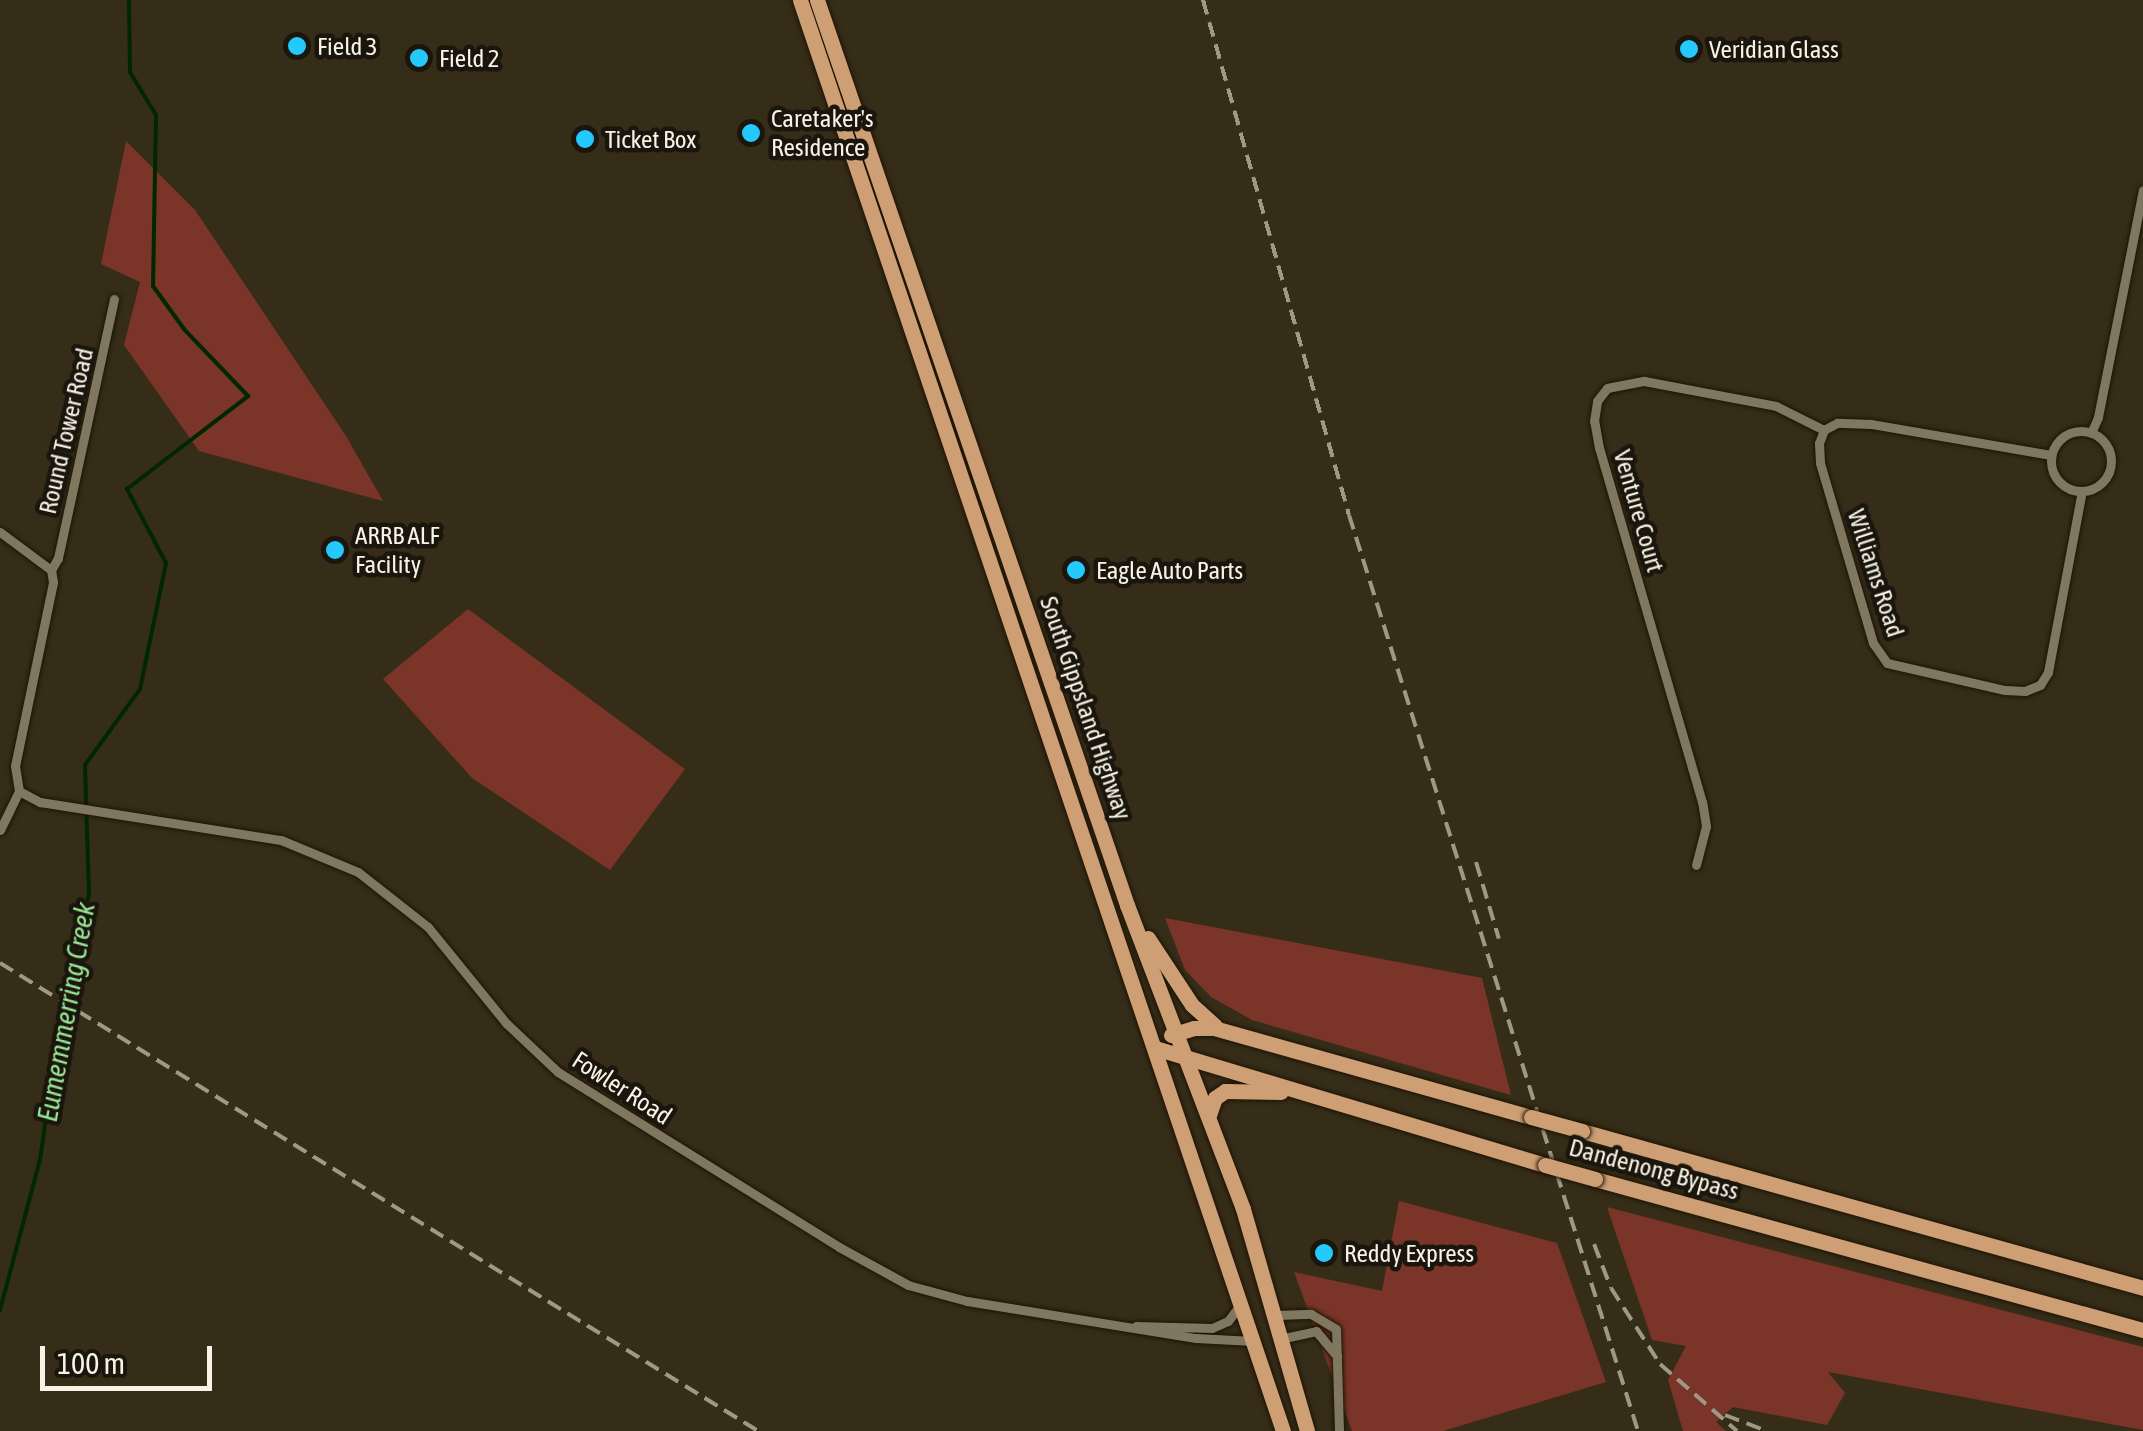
<!DOCTYPE html>
<html>
<head>
<meta charset="utf-8">
<style>
  body { margin:0 }
  #map { position:relative; width:2143px; height:1431px; overflow:hidden; background:#362d19; font-family:"Asap Condensed",sans-serif }
  div>[style] { position:absolute }
  .green>* { inset:0; background:#7b3428 }
  .stream>* { height:4px; margin:-2px; padding:0 2px; transform-origin:2px; border-radius:2px; background:#002700 }
  .roads { filter:drop-shadow(0 0 2px #1d1503) drop-shadow(0 0 2px #1d1503) }
  .minor>* { height:9px; margin:-4.5px; padding:0 4.5px; transform-origin:4.5px; border-radius:4.5px; background:#807760 }
  .minor>.ring { margin:-4.5px; padding:0; box-sizing:content-box; background:none; border:9px solid #807760; border-radius:50% }
  .trunk>* { height:15px; margin:-7.5px; padding:0 7.5px; transform-origin:7.5px; border-radius:7.5px; background:#ce9e75 }
  .rail>* { height:4px; margin-top:-2px; transform-origin:0; background:repeating-linear-gradient(90deg,#9e9887 0 15px,transparent 0 23px) }
  .bridges { filter:drop-shadow(0 0 2px #1d1503) drop-shadow(0 0 2px #1d1503) }
  .trunk-bridge>* { height:15px; margin:-7.5px; padding:0 7.5px; transform-origin:7.5px; border-radius:7.5px; background:#ce9e75 }
  .dots>* { width:28px; height:28px; translate:-50% -50%; box-sizing:border-box; border:5px solid #1a160d; border-radius:50% }
  span { translate:-50% -50%; white-space:nowrap; text-align:center; line-height:1.15; -webkit-text-stroke:9px #1a160d; paint-order:stroke }
  .poi-label { font-size:25px; color:#f8f3e6 }
  .left { translate:0 -50%; text-align:left }
  .street-label { font-size:25px; color:#f8f3e6 }
  .water-label { font-size:28px; color:#99e494; font-style:italic }
  .scale { position:absolute; left:40px; top:1346px; width:172px; height:45px; box-sizing:border-box; border:5px solid #f8f3e6; border-top:0; padding-left:12px; font-size:30px; line-height:35px; white-space:nowrap; color:#f8f3e6; -webkit-text-stroke:8px #1a160d; paint-order:stroke }
</style>
</head>
<body>
<div id="map">
  <div class="green">
    <div style="clip-path:polygon(126px 141px,195px 210px,346px 436px,383px 501px,199px 451px,124px 345px,140px 282px,101px 264px)"></div>
    <div style="clip-path:polygon(468px 609px,685px 769px,610px 870px,472px 778px,383px 679px)"></div>
    <div style="clip-path:polygon(1165px 918px,1482px 978px,1511px 1095px,1252px 1020px,1211px 997px,1185px 970px)"></div>
    <div style="clip-path:polygon(1399px 1201px,1557px 1243px,1606px 1382px,1443px 1431px,1352px 1431px,1294px 1272px,1382px 1291px)"></div>
    <div style="clip-path:polygon(1607px 1207px,2143px 1347px,2143px 1430px,1828px 1372px,1845px 1393px,1827px 1425px,1733px 1407px,1716px 1422px,1726px 1431px,1683px 1431px,1668px 1380px,1686px 1346px,1652px 1340px)"></div>
  </div>
  <div class="stream">
    <div style="left:0;top:1310px;width:155px;rotate:-75.1deg"></div>
    <div style="left:40px;top:1160px;width:126px;rotate:-81.8deg"></div>
    <div style="left:58px;top:1035px;width:144px;rotate:-77.6deg"></div>
    <div style="left:89px;top:894px;width:129px;rotate:-91.8deg"></div>
    <div style="left:85px;top:765px;width:94px;rotate:-54.1deg"></div>
    <div style="left:140px;top:689px;width:129px;rotate:-78.3deg"></div>
    <div style="left:166px;top:563px;width:84px;rotate:-117.8deg"></div>
    <div style="left:127px;top:489px;width:153px;rotate:-37.5deg"></div>
    <div style="left:248px;top:396px;width:93px;rotate:-133.7deg"></div>
    <div style="left:184px;top:329px;width:53px;rotate:-125.8deg"></div>
    <div style="left:153px;top:286px;width:171px;rotate:-89deg"></div>
    <div style="left:156px;top:115px;width:50px;rotate:-121.2deg"></div>
    <div style="left:130px;top:72px;width:72px;rotate:-90.8deg"></div>
  </div>
  <div class="roads">
    <div class="minor">
      <div class="ring" style="left:2051px;top:431px;width:51px;height:51px"></div>
      <div style="left:2091px;top:433px;width:17px;rotate:-66deg"></div>
      <div style="left:2098px;top:417px;width:231px;rotate:-78.8deg"></div>
      <div style="left:2051px;top:455px;width:183px;rotate:-170.2deg"></div>
      <div style="left:1871px;top:424px;width:34px;rotate:-178deg"></div>
      <div style="left:1837px;top:423px;width:15px;rotate:152deg"></div>
      <div style="left:1824px;top:430px;width:14px;rotate:111deg"></div>
      <div style="left:1819px;top:443px;width:20px;rotate:87deg"></div>
      <div style="left:1820px;top:463px;width:188px;rotate:73.6deg"></div>
      <div style="left:1873px;top:643px;width:24px;rotate:55deg"></div>
      <div style="left:1887px;top:663px;width:121px;rotate:12.9deg"></div>
      <div style="left:2005px;top:690px;width:20px;rotate:3deg"></div>
      <div style="left:2025px;top:691px;width:16px;rotate:-22deg"></div>
      <div style="left:2040px;top:685px;width:15px;rotate:-58deg"></div>
      <div style="left:2048px;top:672px;width:184px;rotate:-79.4deg"></div>
      <div style="left:0;top:532px;width:64px;rotate:36.7deg"></div>
      <div style="left:51px;top:570px;width:14px;rotate:-60deg"></div>
      <div style="left:58px;top:558px;width:265px;rotate:-77.8deg"></div>
      <div style="left:19px;top:791px;width:24px;rotate:28deg"></div>
      <div style="left:40px;top:802px;width:244px;rotate:9deg"></div>
      <div style="left:281px;top:840px;width:83px;rotate:22.6deg"></div>
      <div style="left:358px;top:872px;width:89px;rotate:38.2deg"></div>
      <div style="left:428px;top:927px;width:124px;rotate:50.9deg"></div>
      <div style="left:506px;top:1023px;width:71px;rotate:43.3deg"></div>
      <div style="left:558px;top:1072px;width:331px;rotate:31.9deg"></div>
      <div style="left:839px;top:1247px;width:79px;rotate:28.8deg"></div>
      <div style="left:908px;top:1285px;width:61px;rotate:15.2deg"></div>
      <div style="left:967px;top:1301px;width:232px;rotate:9.2deg"></div>
      <div style="left:1196px;top:1338px;width:57px;rotate:3deg"></div>
      <div style="left:19px;top:791px;width:25px;rotate:-99deg"></div>
      <div style="left:15px;top:766px;width:188px;rotate:-78.3deg"></div>
      <div style="left:53px;top:582px;width:12px;rotate:-99deg"></div>
      <div style="left:0;top:830px;width:43px;rotate:-64deg"></div>
      <div style="left:1696px;top:865px;width:40px;rotate:-75.6deg"></div>
      <div style="left:1706px;top:826px;width:24px;rotate:-99deg"></div>
      <div style="left:1702px;top:802px;width:369px;rotate:-106.2deg"></div>
      <div style="left:1599px;top:448px;width:27px;rotate:-100deg"></div>
      <div style="left:1594px;top:421px;width:20px;rotate:-81deg"></div>
      <div style="left:1597px;top:401px;width:16px;rotate:-52deg"></div>
      <div style="left:1607px;top:388px;width:38px;rotate:-11deg"></div>
      <div style="left:1644px;top:381px;width:134px;rotate:10.7deg"></div>
      <div style="left:1776px;top:406px;width:54px;rotate:26.6deg"></div>
      <div style="left:1277px;top:1315px;width:34px;rotate:-2deg"></div>
      <div style="left:1311px;top:1314px;width:29px;rotate:31deg"></div>
      <div style="left:1336px;top:1329px;width:102px;rotate:88.3deg"></div>
      <div style="left:1136px;top:1326px;width:76px;rotate:1.5deg"></div>
      <div style="left:1212px;top:1328px;width:17px;rotate:-24deg"></div>
      <div style="left:1228px;top:1321px;width:20px;rotate:-53deg"></div>
      <div style="left:1284px;top:1338px;width:33px;rotate:-12deg"></div>
      <div style="left:1316px;top:1331px;width:33px;rotate:50deg"></div>
    </div>
    <div class="trunk">
      <div style="left:800px;top:0;width:1510px;rotate:71.35deg"></div>
      <div style="left:817px;top:0;width:957px;rotate:71.09deg"></div>
      <div style="left:1127px;top:905px;width:325px;rotate:69.1deg"></div>
      <div style="left:1243px;top:1209px;width:231px;rotate:73.9deg"></div>
      <div style="left:1148px;top:938px;width:80px;rotate:56.7deg"></div>
      <div style="left:1192px;top:1005px;width:31px;rotate:42deg"></div>
      <div style="left:1171px;top:1035px;width:24px;rotate:-17deg"></div>
      <div style="left:1194px;top:1028px;width:20px"></div>
      <div style="left:1214px;top:1028px;width:329px;rotate:15.7deg"></div>
      <div style="left:1155px;top:1048px;width:407px;rotate:16.7deg"></div>
      <div style="left:1209px;top:1115px;width:18px;rotate:-71deg"></div>
      <div style="left:1215px;top:1098px;width:12px;rotate:-35deg"></div>
      <div style="left:1225px;top:1091px;width:56px;rotate:1deg"></div>
      <div style="left:1582px;top:1131px;width:583px;rotate:15.63deg"></div>
      <div style="left:1595px;top:1179px;width:568px;rotate:15.41deg"></div>
    </div>
  </div>
  <div class="rail">
    <div style="left:1203px;top:0;width:535px;rotate:74.17deg"></div>
    <div style="left:1349px;top:515px;width:961px;rotate:72.49deg"></div>
    <div style="left:1476px;top:862px;width:80px;rotate:73.4deg"></div>
    <div style="left:0;top:963px;width:891px;rotate:31.69deg"></div>
    <div style="left:1594px;top:1244px;width:47px;rotate:68.9deg"></div>
    <div style="left:1611px;top:1288px;width:90px;rotate:57.2deg"></div>
    <div style="left:1660px;top:1364px;width:102px;rotate:41deg"></div>
    <div style="left:1725px;top:1415px;width:45px;rotate:20.9deg"></div>
  </div>
  <div class="bridges">
    <div class="trunk-bridge">
      <div style="left:1531px;top:1117px;width:53px;rotate:15.4deg"></div>
      <div style="left:1545px;top:1165px;width:52px;rotate:15.6deg"></div>
    </div>
  </div>
  <div class="dots">
    <div style="left:297px;top:46px;background:#24c9fe"></div>
    <div style="left:1689px;top:49px;background:#24c9fe"></div>
    <div style="left:419px;top:58px;background:#24c9fe"></div>
    <div style="left:751px;top:133px;background:#24c9fe"></div>
    <div style="left:585px;top:139px;background:#24c9fe"></div>
    <div style="left:335px;top:550px;background:#24c9fe"></div>
    <div style="left:1076px;top:570px;background:#24c9fe"></div>
    <div style="left:1324px;top:1253px;background:#24c9fe"></div>
  </div>
  <div class="poi-label">
    <span class="left" style="left:317px;top:46px">Field 3</span>
    <span class="left" style="left:1709px;top:49px">Veridian Glass</span>
    <span class="left" style="left:439px;top:58px">Field 2</span>
    <span class="left" style="left:771px;top:133px">Caretaker's<br>Residence</span>
    <span class="left" style="left:605px;top:139px">Ticket Box</span>
    <span class="left" style="left:355px;top:550px">ARRB ALF<br>Facility</span>
    <span class="left" style="left:1096px;top:570px">Eagle Auto Parts</span>
    <span class="left" style="left:1344px;top:1253px">Reddy Express</span>
  </div>
  <div class="street-label">
    <span style="left:66px;top:431px;rotate:-77deg">Round Tower Road</span>
    <span style="left:1639px;top:511px;rotate:74deg">Venture Court</span>
    <span style="left:1876px;top:573px;rotate:72deg">Williams Road</span>
    <span style="left:1086px;top:708px;rotate:71deg">South Gippsland Highway</span>
    <span style="left:622px;top:1088px;rotate:33deg">Fowler Road</span>
    <span style="left:1654px;top:1169px;rotate:15deg">Dandenong Bypass</span>
  </div>
  <div class="water-label">
    <span style="left:66px;top:1012px;rotate:-80deg">Eumemmerring Creek</span>
  </div>
  <div class="scale">100 m</div>
</div>
</body>
</html>
